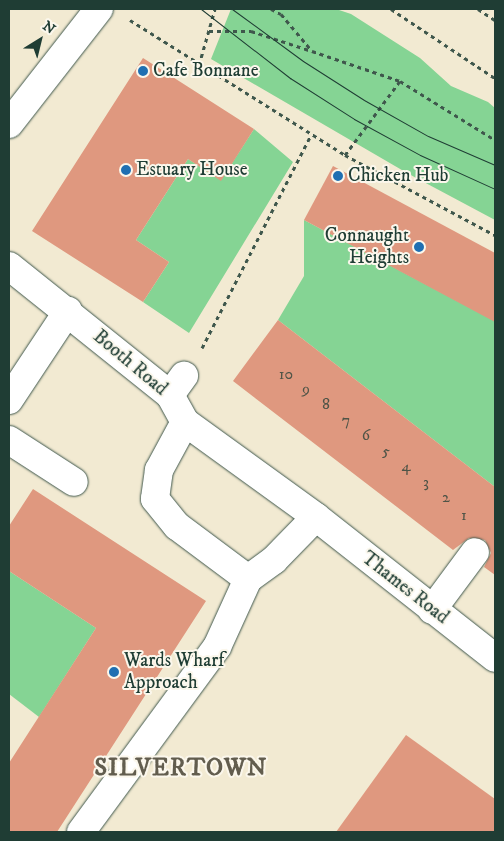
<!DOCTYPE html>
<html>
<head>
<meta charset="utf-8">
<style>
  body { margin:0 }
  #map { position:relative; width:504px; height:841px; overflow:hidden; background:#f2ead2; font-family:"IM FELL DW Pica",serif }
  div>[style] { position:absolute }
  .green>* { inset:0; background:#85d494 }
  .building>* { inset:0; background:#df987f }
  .path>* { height:3px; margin-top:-1.5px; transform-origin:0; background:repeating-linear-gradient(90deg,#3f574c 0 4px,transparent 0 8px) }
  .roads { filter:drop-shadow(0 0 1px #3f574c) drop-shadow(0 0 1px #3f574c) }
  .minor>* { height:28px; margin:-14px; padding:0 14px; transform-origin:14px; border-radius:14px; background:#fff }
  .tram>* { height:1px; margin:-0.5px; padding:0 0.5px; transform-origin:0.5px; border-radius:0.5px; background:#1f3d34 }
  .dots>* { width:14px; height:14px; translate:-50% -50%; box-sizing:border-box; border:2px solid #fbf7ec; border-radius:50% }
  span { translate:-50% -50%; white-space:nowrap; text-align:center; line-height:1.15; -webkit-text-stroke:4px #fbf7ec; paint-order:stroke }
  .number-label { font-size:16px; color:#4f5447 }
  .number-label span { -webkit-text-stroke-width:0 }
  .poi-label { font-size:19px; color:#1f3d34 }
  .left { translate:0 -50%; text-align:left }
  .right { translate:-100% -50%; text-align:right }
  .street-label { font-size:19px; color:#1f3d34 }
  .district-label { font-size:24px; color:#625d4e; font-weight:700; letter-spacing:1px }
  .frame { position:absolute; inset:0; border:10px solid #1f3d34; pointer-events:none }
  .north { position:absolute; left:15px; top:15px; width:50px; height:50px; -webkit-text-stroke:4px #fbf7ec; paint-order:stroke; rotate:36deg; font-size:14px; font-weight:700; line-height:20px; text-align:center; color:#1f3d34 }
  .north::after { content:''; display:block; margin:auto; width:18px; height:22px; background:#1f3d34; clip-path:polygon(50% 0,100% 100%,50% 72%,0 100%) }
</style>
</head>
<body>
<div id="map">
  <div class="green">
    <div style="clip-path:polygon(231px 9px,336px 9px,351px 14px,420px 58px,451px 86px,488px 102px,495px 108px,495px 220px,407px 173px,211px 59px)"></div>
    <div style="clip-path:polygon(254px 129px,293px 162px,189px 333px,143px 302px,169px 262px,136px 240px,188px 159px,221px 180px)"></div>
    <div style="clip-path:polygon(304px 220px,495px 321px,495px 487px,278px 320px,304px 276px)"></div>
    <div style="clip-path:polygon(9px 571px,96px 628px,39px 717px,9px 694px)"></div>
  </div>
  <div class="building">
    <div style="clip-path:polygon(143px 58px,254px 129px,221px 181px,188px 159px,136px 240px,169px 262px,143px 302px,32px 231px)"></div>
    <div style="clip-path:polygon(333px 166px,495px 253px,495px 322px,304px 220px)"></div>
    <div style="clip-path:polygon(278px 320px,495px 487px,495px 575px,484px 567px,491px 553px,485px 540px,469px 538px,453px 550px,233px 381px)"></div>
    <div style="clip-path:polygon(33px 489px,206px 601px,57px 832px,9px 832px,9px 763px,96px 628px,9px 571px,9px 526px)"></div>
    <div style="clip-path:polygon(406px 735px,495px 799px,495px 832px,336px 832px)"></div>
  </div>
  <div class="path">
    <div style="left:271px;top:9px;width:11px;rotate:27deg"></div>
    <div style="left:281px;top:14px;width:48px;rotate:50deg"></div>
    <div style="left:312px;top:51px;width:93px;rotate:18.8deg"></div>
    <div style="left:400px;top:81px;width:112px;rotate:31.8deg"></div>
    <div style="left:391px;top:9px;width:125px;rotate:33.6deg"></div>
    <div style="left:478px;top:9px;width:20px;rotate:33deg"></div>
    <div style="left:130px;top:20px;width:254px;rotate:32.1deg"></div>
    <div style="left:345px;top:155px;width:170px;rotate:28.1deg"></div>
    <div style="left:209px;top:31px;width:42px"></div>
    <div style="left:251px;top:31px;width:64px;rotate:18.2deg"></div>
    <div style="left:199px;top:65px;width:58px;rotate:-74.1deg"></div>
    <div style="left:345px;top:155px;width:92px;rotate:-53.4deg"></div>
    <div style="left:202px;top:348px;width:239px;rotate:-62.9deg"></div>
  </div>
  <div class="roads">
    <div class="minor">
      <div style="left:9px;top:124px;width:146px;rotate:-52deg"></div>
      <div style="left:9px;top:266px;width:206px;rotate:38.7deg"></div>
      <div style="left:170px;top:395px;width:31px;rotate:61deg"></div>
      <div style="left:185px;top:422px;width:162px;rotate:35.9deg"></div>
      <div style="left:316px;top:517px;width:228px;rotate:38.2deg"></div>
      <div style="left:170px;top:395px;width:24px;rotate:-54deg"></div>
      <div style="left:9px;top:400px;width:107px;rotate:-56.5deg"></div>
      <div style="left:185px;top:422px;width:55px;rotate:118.4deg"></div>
      <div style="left:159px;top:470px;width:29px;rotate:98deg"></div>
      <div style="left:155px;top:499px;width:35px;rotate:51deg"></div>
      <div style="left:177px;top:526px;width:89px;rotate:36.7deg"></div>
      <div style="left:9px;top:440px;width:77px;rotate:32.9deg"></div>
      <div style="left:432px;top:610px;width:72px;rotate:-53.4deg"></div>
      <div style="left:81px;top:832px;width:230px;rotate:-53.7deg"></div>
      <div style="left:217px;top:647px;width:75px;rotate:-65.5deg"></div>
      <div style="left:248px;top:579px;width:32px;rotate:-36deg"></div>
      <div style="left:274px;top:560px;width:60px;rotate:-45.7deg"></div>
    </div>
  </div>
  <div class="tram">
    <div style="left:201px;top:9px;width:113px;rotate:37.8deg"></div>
    <div style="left:290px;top:78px;width:76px;rotate:32.6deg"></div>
    <div style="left:354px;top:119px;width:75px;rotate:28.6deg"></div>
    <div style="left:420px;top:155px;width:82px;rotate:24.4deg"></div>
    <div style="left:232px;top:9px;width:88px;rotate:36.2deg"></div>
    <div style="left:303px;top:61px;width:72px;rotate:32.6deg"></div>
    <div style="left:364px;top:100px;width:73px;rotate:29.4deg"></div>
    <div style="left:428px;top:136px;width:73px;rotate:23.4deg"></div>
  </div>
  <div class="dots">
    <div style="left:143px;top:71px;background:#1f6fb2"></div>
    <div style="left:126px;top:170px;background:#1f6fb2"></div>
    <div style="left:338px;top:176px;background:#1f6fb2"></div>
    <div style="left:419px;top:247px;background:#1f6fb2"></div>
    <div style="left:114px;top:672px;background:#1f6fb2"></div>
  </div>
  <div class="number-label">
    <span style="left:286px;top:374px">10</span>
    <span style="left:306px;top:389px">9</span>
    <span style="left:326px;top:404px">8</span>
    <span style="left:346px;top:420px">7</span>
    <span style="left:366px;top:435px">6</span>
    <span style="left:386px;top:451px">5</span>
    <span style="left:406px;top:466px">4</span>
    <span style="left:426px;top:482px">3</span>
    <span style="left:446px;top:497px">2</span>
    <span style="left:464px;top:515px">1</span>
  </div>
  <div class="poi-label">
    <span class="left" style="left:153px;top:71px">Cafe Bonnane</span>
    <span class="left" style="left:136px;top:170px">Estuary House</span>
    <span class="left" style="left:348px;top:176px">Chicken Hub</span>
    <span class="right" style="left:409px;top:247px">Connaught<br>Heights</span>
    <span class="left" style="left:124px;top:672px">Wards Wharf<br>Approach</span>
  </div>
  <div class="street-label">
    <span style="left:130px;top:363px;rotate:40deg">Booth Road</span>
    <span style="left:405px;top:588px;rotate:38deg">Thames Road</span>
  </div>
  <div class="district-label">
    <span style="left:181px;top:769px">SILVERTOWN</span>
  </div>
  <div class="frame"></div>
  <div class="north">N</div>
</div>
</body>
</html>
